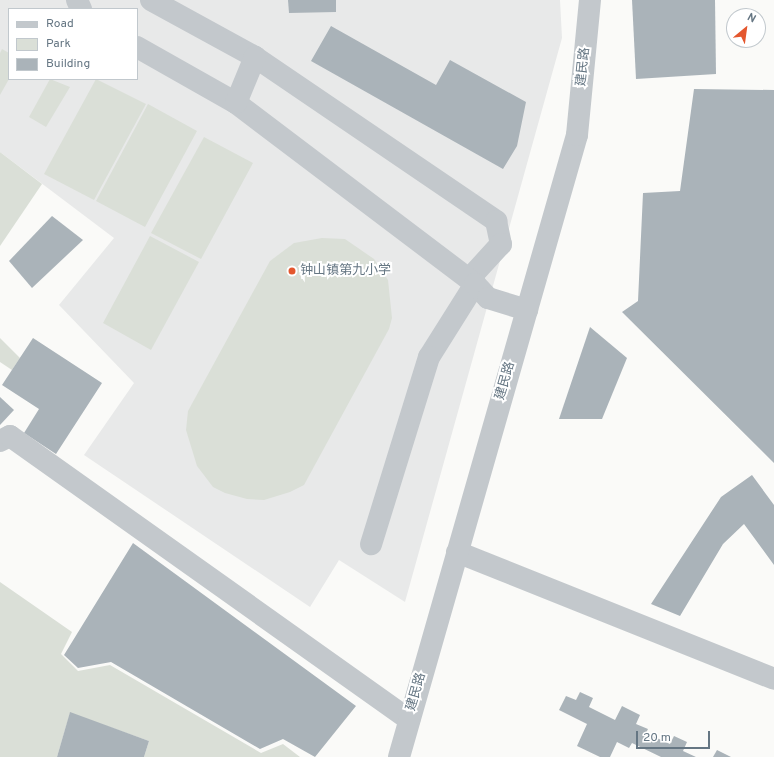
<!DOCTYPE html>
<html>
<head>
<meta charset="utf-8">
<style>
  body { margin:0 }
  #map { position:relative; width:774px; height:757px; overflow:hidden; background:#fafaf8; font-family:Overpass,"Noto Sans SC",sans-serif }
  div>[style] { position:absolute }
  .built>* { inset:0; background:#e8e9e9 }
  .green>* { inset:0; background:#dadfd7 }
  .building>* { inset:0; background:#aab3b9 }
  .minor>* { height:22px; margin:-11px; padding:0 11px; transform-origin:11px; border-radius:11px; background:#c3c8cc }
  .dots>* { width:11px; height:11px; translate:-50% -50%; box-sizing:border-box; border:2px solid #fff; border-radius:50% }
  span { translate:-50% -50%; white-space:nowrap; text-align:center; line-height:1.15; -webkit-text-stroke:4px #fff; paint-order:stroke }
  .street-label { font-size:13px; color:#657683 }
  .poi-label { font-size:13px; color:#657683 }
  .left { translate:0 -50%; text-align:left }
  .legend { position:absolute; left:8px; top:8px; width:130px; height:72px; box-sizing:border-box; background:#fff; border:1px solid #c1c8cd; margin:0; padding:5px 7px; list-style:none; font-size:12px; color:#657683 }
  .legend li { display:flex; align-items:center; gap:8px; height:20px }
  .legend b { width:20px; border:1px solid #c1c8cd }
  .north { position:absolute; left:726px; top:8px; width:40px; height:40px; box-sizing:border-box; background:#fff; border:1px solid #c1c8cd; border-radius:50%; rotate:29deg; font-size:11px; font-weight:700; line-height:16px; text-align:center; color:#657683 }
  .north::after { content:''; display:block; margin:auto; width:14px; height:18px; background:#e4572e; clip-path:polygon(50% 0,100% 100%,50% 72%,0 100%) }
  .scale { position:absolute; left:636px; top:731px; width:74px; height:18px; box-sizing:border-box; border:2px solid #657683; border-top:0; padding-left:5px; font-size:12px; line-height:14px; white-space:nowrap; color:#657683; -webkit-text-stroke:3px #fff; paint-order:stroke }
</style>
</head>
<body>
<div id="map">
  <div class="built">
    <div style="clip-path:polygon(evenodd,0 0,560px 0,562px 38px,405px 602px,339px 560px,310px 607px,84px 455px,134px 383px,59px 305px,114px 238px,0 152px,0 0,9px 9px,137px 9px,137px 79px,9px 79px,9px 9px)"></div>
  </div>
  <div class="green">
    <div style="clip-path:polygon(2px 49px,9px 53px,9px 79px,0 95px,0 53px)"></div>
    <div style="clip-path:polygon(50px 79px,70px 87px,46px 127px,29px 117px)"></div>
    <div style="clip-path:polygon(96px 79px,146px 104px,94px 200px,44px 174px)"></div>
    <div style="clip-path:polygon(148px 104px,197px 131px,145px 227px,96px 201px)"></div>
    <div style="clip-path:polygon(204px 137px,253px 163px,201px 259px,151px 233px)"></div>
    <div style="clip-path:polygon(0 152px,42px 184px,0 246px)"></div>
    <div style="clip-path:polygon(150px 236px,199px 262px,151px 350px,103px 323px)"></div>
    <div style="clip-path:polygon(322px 238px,345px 239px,374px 259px,388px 280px,392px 318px,389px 329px,304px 485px,290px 492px,264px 500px,247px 499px,225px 493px,213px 487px,197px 466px,186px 430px,188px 411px,270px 261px,294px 243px)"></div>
    <div style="clip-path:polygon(0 338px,20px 358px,12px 370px,0 362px)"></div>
    <div style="clip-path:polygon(0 582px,72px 632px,61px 654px,78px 671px,110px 665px,261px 753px,283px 744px,300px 757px,144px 757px,149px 741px,70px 713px,57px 757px,0 757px)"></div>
  </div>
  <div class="building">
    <div style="clip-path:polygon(288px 0,336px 0,336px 12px,289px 13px)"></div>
    <div style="clip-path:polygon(632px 0,715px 0,716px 74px,636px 79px)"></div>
    <div style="clip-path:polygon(331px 26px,436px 85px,450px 60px,526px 102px,517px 146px,503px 169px,311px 61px)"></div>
    <div style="clip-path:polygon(694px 89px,774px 90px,774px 463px,622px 312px,638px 301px,643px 193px,680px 191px)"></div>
    <div style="clip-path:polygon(52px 216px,83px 240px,32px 288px,9px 261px)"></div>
    <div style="clip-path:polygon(590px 327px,627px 358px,602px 419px,559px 419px)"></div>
    <div style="clip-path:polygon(33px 338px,102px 383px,56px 454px,24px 433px,39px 409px,2px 385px)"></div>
    <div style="clip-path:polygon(0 397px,14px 410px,0 425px)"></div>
    <div style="clip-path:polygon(752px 475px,774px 505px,774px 565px,744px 524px,723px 544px,680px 616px,651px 604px,721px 497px)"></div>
    <div style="clip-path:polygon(133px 543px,356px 706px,315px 757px,283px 739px,260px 749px,111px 662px,78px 668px,64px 655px)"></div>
    <div style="clip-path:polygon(580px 692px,593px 698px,589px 707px,615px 720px,622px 706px,640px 715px,636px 724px,648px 729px,646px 733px,670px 744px,674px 736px,687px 742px,683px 751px,696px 757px,661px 757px,632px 743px,629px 748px,617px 742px,610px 757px,600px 757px,577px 746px,587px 724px,559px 710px,566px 696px,576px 700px)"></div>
    <div style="clip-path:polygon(70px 712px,149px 741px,144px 757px,57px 757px)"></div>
    <div style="clip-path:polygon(717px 750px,731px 757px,713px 757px)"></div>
  </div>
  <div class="minor">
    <div style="left:77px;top:0;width:10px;rotate:66deg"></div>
    <div style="left:151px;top:0;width:119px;rotate:28.7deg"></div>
    <div style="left:255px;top:57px;width:292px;rotate:34.2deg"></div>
    <div style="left:496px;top:221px;width:24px;rotate:78deg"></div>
    <div style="left:501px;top:244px;width:47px;rotate:132.4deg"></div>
    <div style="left:137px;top:47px;width:114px;rotate:29.5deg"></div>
    <div style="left:236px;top:103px;width:300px;rotate:37.1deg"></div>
    <div style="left:475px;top:284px;width:86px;rotate:122.2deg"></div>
    <div style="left:429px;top:357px;width:196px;rotate:107.2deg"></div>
    <div style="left:236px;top:103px;width:50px;rotate:-67.6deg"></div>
    <div style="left:475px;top:284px;width:19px;rotate:47deg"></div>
    <div style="left:488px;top:298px;width:41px;rotate:17.1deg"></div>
    <div style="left:0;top:441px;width:11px;rotate:-27deg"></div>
    <div style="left:10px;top:436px;width:490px;rotate:35.4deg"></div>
    <div style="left:457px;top:552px;width:341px;rotate:21.8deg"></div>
    <div style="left:399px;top:757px;width:647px;rotate:-74.03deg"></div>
    <div style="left:577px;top:135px;width:136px;rotate:-84.5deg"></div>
  </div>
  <div class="dots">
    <div style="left:292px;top:271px;background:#e4572e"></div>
  </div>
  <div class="street-label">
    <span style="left:584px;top:67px;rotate:-84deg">建民路</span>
    <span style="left:506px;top:381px;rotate:-74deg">建民路</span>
    <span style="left:417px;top:692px;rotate:-74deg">建民路</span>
  </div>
  <div class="poi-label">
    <span class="left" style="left:300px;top:271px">钟山镇第九小学</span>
  </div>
  <ul class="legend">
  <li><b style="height:5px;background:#c3c8cc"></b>Road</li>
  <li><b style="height:11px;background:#dadfd7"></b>Park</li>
  <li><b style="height:11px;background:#aab3b9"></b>Building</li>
  </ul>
  <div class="north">N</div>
  <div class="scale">20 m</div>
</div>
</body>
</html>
